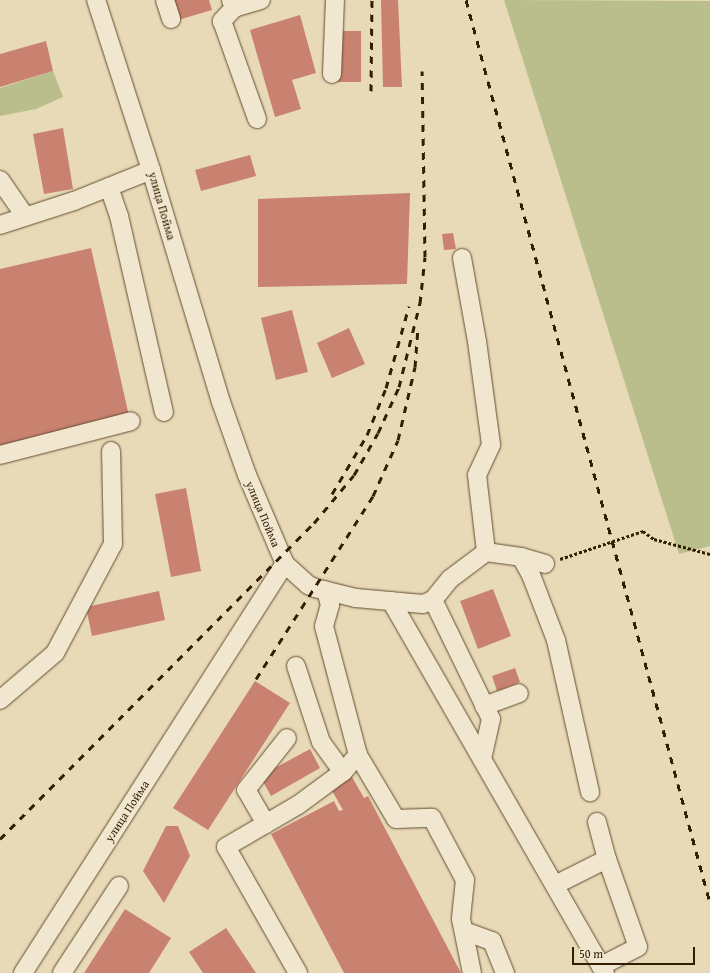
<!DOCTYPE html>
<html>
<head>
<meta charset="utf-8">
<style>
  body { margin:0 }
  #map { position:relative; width:710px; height:973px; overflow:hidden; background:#e9dab7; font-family:"Gentium Book Plus",serif }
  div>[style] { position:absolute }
  .green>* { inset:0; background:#babe8c }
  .building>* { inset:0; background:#ca8270 }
  .path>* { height:2.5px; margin-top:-1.25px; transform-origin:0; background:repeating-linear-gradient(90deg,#341e01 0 3px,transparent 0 5px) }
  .roads { filter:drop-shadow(0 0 1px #614d2e) drop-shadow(0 0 1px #614d2e) }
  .minor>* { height:18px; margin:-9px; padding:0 9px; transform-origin:9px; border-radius:9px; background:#f1e7d0 }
  .rail>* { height:3px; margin-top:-1.5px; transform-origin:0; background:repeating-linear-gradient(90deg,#341e01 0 7px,transparent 0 14px) }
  span { translate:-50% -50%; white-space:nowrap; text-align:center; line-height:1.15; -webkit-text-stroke:4px #f1e7d0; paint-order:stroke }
  .street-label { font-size:12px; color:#341e01 }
  .scale { position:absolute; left:572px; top:947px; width:123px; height:18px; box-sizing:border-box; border:2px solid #341e01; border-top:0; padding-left:5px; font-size:12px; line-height:14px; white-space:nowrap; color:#341e01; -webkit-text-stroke:3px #f1e7d0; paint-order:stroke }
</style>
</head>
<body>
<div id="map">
  <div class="green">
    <div style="clip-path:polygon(504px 0,710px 1px,710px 546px,679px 554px)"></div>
    <div style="clip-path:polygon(53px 71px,63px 97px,36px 109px,0 116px,0 88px)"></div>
  </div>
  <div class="building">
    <div style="clip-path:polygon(172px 0,209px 0,212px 10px,178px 20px)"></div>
    <div style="clip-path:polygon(381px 0,398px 0,402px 87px,383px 87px)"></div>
    <div style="clip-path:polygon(300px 15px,316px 73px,292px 80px,301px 109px,275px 117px,250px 30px)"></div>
    <div style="clip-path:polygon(337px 31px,361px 31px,361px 82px,337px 82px)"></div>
    <div style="clip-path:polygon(46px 41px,53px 71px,0 87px,0 54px)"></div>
    <div style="clip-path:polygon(63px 128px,73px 189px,44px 194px,33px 134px)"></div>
    <div style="clip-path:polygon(250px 155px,256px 176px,201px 191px,195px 170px)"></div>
    <div style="clip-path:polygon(410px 193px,407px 284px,258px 287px,258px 199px)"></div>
    <div style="clip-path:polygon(453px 233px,456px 249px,444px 250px,442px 234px)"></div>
    <div style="clip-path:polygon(91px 248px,129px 416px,0 446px,0 269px)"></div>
    <div style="clip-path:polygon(292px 310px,308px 372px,276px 380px,261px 318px)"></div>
    <div style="clip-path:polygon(349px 328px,365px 364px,332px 378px,317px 343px)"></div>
    <div style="clip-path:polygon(186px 488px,201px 571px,171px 577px,155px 494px)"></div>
    <div style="clip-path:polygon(493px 589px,511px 636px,478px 649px,460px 601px)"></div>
    <div style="clip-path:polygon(159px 591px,165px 620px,92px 636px,86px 607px)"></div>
    <div style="clip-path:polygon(515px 668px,520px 682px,497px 691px,492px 676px)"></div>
    <div style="clip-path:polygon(255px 681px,290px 703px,208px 830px,173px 808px)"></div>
    <div style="clip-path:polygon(310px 749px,320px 768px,271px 796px,260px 776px)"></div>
    <div style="clip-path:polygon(352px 777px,364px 798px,368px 796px,461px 973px,344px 973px,271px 834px,334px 801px,339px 811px,343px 810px,331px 789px)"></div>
    <div style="clip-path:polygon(166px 826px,178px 826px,190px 856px,164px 903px,143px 871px)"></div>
    <div style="clip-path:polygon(125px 909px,171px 938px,149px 973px,84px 973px)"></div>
    <div style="clip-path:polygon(226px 928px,256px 973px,203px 973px,189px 952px)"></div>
  </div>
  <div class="path">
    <div style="left:560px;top:559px;width:88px;rotate:-18.6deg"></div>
    <div style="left:643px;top:531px;width:14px;rotate:36deg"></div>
    <div style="left:654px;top:539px;width:58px;rotate:15deg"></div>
  </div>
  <div class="roads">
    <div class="minor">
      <div style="left:165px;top:0;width:20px;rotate:72deg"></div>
      <div style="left:231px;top:0;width:9px;rotate:69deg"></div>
      <div style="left:234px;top:8px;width:28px;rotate:-17deg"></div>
      <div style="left:234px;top:8px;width:18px;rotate:133deg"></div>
      <div style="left:222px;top:21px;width:104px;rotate:70.3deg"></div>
      <div style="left:332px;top:74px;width:74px;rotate:-87.7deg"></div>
      <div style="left:0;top:180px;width:44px;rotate:55.2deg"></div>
      <div style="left:109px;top:187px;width:31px;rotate:71deg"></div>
      <div style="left:119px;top:216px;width:201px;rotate:77.1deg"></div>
      <div style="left:0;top:225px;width:78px;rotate:-18deg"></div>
      <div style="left:74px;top:201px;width:83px;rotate:-21.9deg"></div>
      <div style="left:462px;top:258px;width:84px;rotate:79.8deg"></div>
      <div style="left:477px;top:341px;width:105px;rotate:82.3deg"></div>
      <div style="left:491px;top:445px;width:33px;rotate:115deg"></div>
      <div style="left:477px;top:475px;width:78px;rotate:83.3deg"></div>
      <div style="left:0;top:455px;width:135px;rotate:-14.5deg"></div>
      <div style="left:521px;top:557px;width:21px;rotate:61deg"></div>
      <div style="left:531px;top:575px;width:70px;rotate:69deg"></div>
      <div style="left:556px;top:640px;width:156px;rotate:77.4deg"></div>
      <div style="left:285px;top:564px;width:31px;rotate:42deg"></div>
      <div style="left:308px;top:585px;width:8px;rotate:23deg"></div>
      <div style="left:315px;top:588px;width:42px;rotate:13.7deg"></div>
      <div style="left:356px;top:598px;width:67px;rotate:5.1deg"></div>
      <div style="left:423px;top:604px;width:11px;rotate:-22deg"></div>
      <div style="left:433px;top:600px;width:27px;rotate:-51deg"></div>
      <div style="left:450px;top:579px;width:45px;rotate:-36.9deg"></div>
      <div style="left:486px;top:552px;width:35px;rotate:8deg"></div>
      <div style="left:521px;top:557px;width:25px;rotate:16deg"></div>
      <div style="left:433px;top:600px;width:132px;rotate:64deg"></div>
      <div style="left:491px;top:719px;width:41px;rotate:102.7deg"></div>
      <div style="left:391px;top:601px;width:429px;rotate:60.1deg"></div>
      <div style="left:296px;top:666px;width:80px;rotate:71.8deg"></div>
      <div style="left:321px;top:742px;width:37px;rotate:54deg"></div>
      <div style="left:0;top:700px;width:72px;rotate:-40.5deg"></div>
      <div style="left:55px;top:653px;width:123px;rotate:-62deg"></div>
      <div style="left:113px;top:544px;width:93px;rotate:-91.2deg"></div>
      <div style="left:484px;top:706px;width:37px;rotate:-20deg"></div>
      <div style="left:358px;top:755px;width:74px;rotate:59.3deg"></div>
      <div style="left:396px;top:819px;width:36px;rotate:-2deg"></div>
      <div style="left:432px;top:818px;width:70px;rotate:62deg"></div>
      <div style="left:465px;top:880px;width:39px;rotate:96deg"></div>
      <div style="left:461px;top:919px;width:55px;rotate:78.5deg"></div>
      <div style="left:597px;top:822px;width:38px;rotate:75deg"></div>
      <div style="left:266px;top:824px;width:39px;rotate:-120deg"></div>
      <div style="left:246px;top:790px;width:66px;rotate:-51.7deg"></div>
      <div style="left:555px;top:885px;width:58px;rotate:-26.6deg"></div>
      <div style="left:607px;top:859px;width:93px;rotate:70.6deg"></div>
      <div style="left:638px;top:947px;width:42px;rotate:152.8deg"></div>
      <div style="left:464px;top:931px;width:30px;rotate:20deg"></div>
      <div style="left:492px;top:941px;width:35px;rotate:68deg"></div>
      <div style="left:23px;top:973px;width:486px;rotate:-57.4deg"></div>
      <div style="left:285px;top:564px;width:97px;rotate:-113.1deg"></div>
      <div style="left:247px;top:475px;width:77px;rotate:-109.6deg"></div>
      <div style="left:221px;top:402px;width:242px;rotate:-106.8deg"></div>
      <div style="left:151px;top:170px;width:179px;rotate:-107.9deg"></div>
      <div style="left:62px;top:973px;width:104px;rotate:-56.8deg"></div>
      <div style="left:298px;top:973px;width:145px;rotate:-119.7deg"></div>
      <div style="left:226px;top:847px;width:83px;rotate:-30.3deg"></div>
      <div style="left:298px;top:805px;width:56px;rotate:-36.3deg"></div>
      <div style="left:343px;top:772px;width:23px;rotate:-49deg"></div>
      <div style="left:358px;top:755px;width:133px;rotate:-104.8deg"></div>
      <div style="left:324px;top:626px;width:22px;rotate:-74deg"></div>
      <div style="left:330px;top:605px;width:15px;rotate:-106deg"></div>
    </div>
  </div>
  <div class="rail">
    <div style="left:466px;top:0;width:935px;rotate:74.88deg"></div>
    <div style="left:371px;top:91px;width:91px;rotate:-89.4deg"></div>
    <div style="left:332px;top:494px;width:69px;rotate:-59.3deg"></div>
    <div style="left:367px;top:435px;width:51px;rotate:-68deg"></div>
    <div style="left:386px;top:388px;width:85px;rotate:-74.3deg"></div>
    <div style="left:256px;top:679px;width:217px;rotate:-57.4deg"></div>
    <div style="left:373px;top:496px;width:61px;rotate:-65.9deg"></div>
    <div style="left:398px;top:440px;width:75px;rotate:-76.9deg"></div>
    <div style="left:415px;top:367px;width:40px;rotate:-85.7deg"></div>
    <div style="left:0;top:839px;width:445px;rotate:-45.2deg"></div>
    <div style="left:314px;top:523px;width:62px;rotate:-50.2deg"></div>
    <div style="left:354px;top:475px;width:48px;rotate:-60.3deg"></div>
    <div style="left:378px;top:433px;width:51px;rotate:-65.5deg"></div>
    <div style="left:399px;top:387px;width:87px;rotate:-76deg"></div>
    <div style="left:420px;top:303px;width:46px;rotate:-83.8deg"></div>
    <div style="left:425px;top:257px;width:186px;rotate:-90.9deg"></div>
  </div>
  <div class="street-label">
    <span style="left:162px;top:206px;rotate:74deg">улица Пойма</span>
    <span style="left:263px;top:514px;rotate:67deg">улица Пойма</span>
    <span style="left:127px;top:811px;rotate:-57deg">улица Пойма</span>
  </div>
  <div class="scale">50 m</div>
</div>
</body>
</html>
